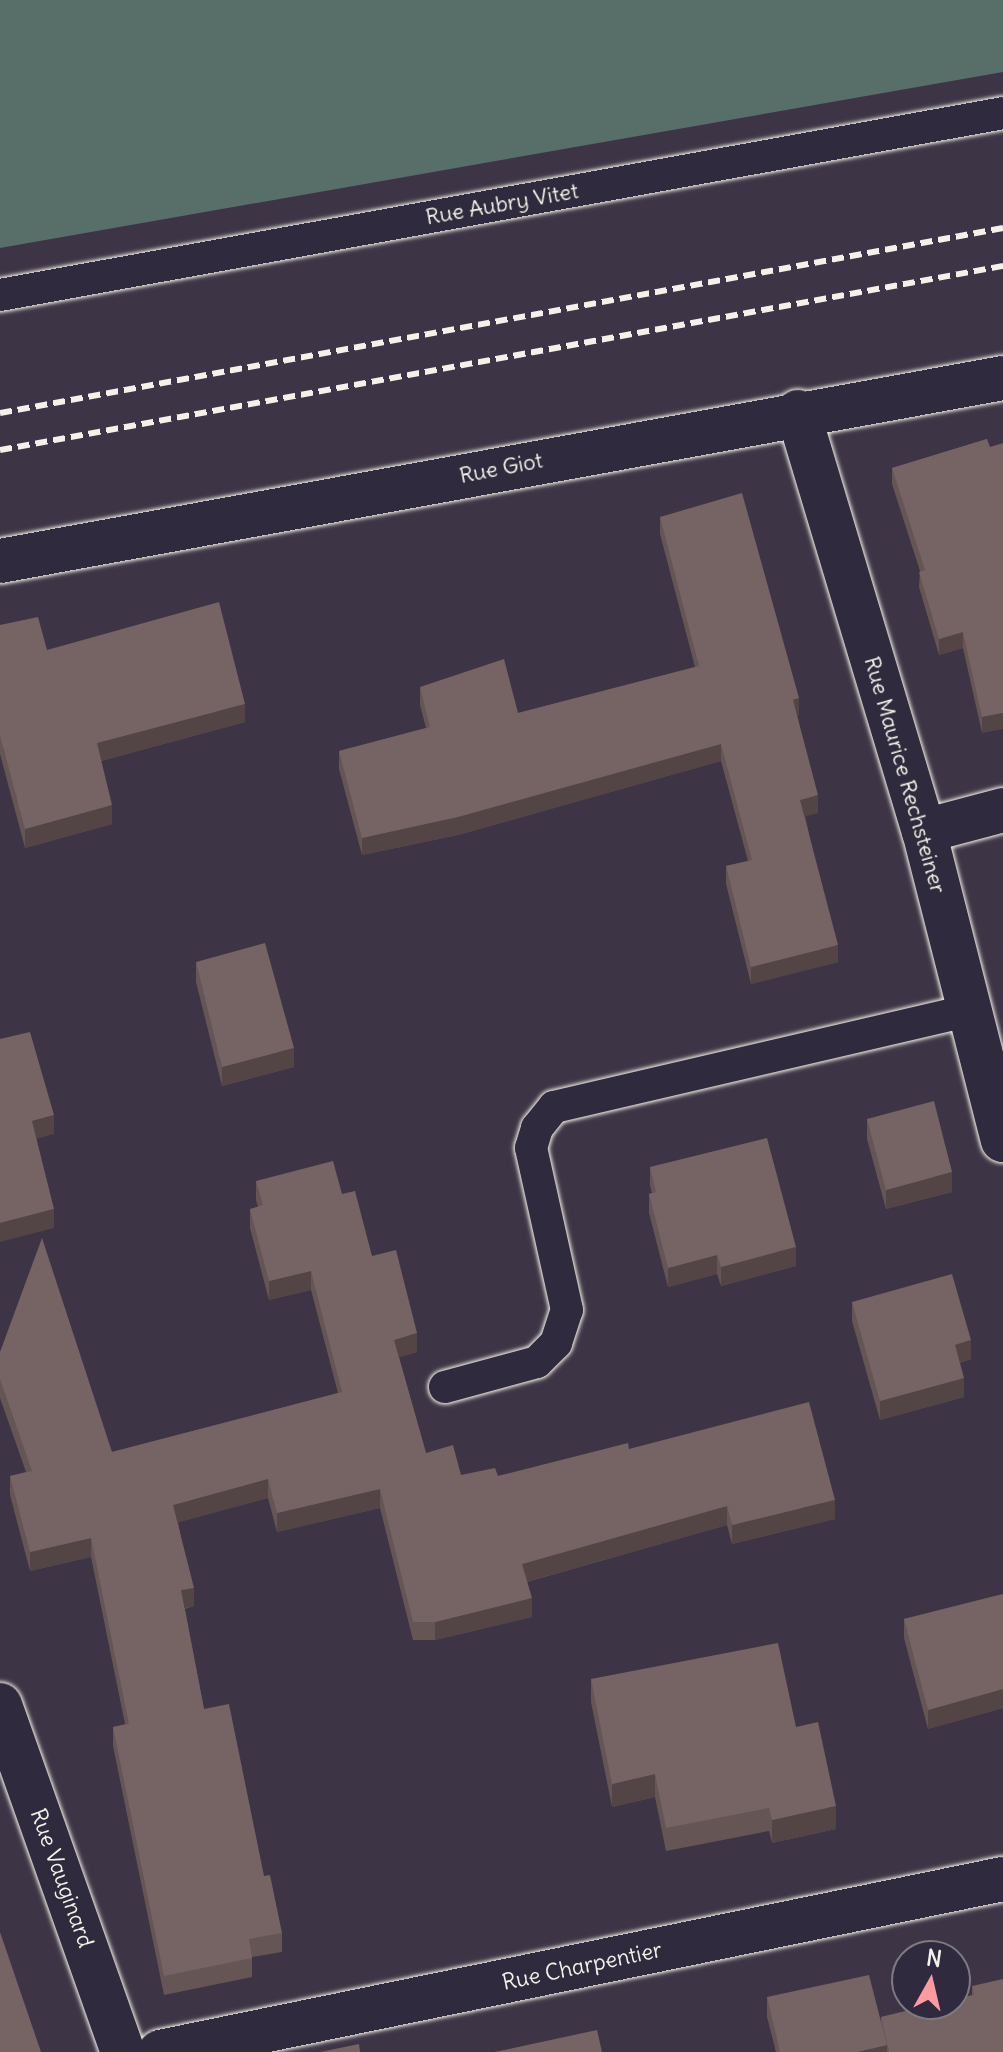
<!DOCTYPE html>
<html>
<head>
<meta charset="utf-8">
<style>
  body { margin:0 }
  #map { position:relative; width:1003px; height:2052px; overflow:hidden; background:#3d3545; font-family:Delius,sans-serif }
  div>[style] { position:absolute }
  .green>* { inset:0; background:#586e69 }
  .roads { filter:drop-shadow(0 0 2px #f4f1e8) drop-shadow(0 0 2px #f4f1e8) }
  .lane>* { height:32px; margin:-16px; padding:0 16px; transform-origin:16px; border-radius:16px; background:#2f2a3d }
  .street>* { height:44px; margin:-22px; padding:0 22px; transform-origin:22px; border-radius:22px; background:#2f2a3d }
  .rail>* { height:6px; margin-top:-3px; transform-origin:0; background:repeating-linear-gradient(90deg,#f4f1e8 0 12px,transparent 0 18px) }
  .wall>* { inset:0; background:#655555 }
  .shaded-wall>* { inset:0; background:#534545 }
  .building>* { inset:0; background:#766363 }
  span { translate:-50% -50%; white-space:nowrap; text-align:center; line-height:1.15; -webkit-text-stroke:6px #2f2a3d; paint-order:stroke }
  .street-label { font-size:22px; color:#f4f1e8 }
  .north { position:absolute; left:891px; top:1940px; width:80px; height:80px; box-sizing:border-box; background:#2f2a3d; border:2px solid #7e7a81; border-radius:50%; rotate:8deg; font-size:22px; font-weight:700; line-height:32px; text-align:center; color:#f4f1e8 }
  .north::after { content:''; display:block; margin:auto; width:28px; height:36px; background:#ff9aa2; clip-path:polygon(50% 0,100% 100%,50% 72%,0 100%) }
</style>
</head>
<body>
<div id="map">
  <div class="green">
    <div style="clip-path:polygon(0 0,1003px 0,1003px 72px,0 248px)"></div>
  </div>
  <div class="roads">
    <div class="lane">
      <div style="left:0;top:295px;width:1019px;rotate:-10.28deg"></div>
      <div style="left:445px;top:1387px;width:95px;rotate:-15.2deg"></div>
      <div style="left:537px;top:1362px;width:27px;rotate:-45deg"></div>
      <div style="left:556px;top:1343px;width:35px;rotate:-72deg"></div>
      <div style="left:567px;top:1310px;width:166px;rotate:-102.5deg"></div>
      <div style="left:531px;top:1148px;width:21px;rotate:-73deg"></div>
      <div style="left:537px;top:1128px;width:27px;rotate:-51deg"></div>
      <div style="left:554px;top:1107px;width:427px;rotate:-13.1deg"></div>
    </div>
    <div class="street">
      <div style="left:798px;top:412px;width:438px;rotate:73.3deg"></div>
      <div style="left:924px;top:831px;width:319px;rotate:75.7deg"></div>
      <div style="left:0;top:561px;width:1020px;rotate:-10.34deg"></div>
      <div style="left:924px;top:831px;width:82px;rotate:-14.9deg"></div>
      <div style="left:0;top:1705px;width:368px;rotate:70.5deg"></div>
      <div style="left:160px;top:2052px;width:861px;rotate:-11.6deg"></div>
    </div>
  </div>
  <div class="rail">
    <div style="left:0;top:413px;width:1020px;rotate:-10.45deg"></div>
    <div style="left:0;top:450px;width:1020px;rotate:-10.4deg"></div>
  </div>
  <div class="wall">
    <div style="clip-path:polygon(987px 439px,982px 733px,963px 648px,939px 655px,919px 587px,920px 571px,892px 484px,892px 468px)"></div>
    <div style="clip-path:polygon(660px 517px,799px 715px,797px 716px,818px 813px,805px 816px,838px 962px,751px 984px,726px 884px,726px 866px,748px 861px,721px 761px,458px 835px,362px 855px,339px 769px,339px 751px,426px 728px,420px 705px,420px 687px,518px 713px,695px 667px,660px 534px)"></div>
    <div style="clip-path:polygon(0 625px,47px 650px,245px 722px,101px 761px,112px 824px,25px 848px,0 754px)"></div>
    <div style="clip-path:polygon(196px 962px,294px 1067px,222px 1086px,196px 982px)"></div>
    <div style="clip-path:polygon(867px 1119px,952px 1192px,886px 1209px,867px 1139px)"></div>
    <div style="clip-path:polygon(650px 1167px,796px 1266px,721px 1286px,717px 1274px,668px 1287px,649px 1213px,649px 1194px,652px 1193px,650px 1186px)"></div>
    <div style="clip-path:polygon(256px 1181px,342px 1194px,417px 1352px,399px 1357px,426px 1453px,461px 1475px,498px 1476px,629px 1449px,835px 1519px,732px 1544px,727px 1525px,527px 1582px,532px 1617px,435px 1640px,413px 1640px,380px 1508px,277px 1532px,268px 1498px,178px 1522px,194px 1606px,185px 1609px,204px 1709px,264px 1876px,282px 1933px,282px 1952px,252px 1957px,252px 1977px,164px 1995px,113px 1746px,113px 1727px,125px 1724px,91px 1557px,30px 1571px,10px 1495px,10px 1476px,26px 1472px,0 1398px,0 1352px,112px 1452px,338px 1393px,311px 1290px,269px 1300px,250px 1228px,250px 1209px,258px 1207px,256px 1200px)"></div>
    <div style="clip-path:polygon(852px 1302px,971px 1359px,960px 1363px,964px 1397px,880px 1420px,852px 1321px)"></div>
    <div style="clip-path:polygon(1003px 1594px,1003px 1708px,928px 1729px,904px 1638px,904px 1619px)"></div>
    <div style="clip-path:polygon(591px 1679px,796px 1727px,836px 1829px,772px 1843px,769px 1831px,666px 1851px,655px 1797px,612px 1807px,591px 1702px)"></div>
    <div style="clip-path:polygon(972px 1986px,1003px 2052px,776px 2052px,767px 2017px,767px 1997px,881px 2024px,881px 2017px,972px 1995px)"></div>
  </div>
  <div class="shaded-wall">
    <div style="clip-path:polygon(963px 632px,963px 648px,939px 655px,939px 639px)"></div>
    <div style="clip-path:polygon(799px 698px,799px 715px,793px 717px,793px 700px)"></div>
    <div style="clip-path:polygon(245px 704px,245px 722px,97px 762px,97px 743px)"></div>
    <div style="clip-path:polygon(1003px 713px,1003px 729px,982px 733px,982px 717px)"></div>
    <div style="clip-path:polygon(721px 744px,721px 761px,458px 835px,362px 855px,362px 838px)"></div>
    <div style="clip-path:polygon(818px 795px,818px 813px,800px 818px,800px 800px)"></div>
    <div style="clip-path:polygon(112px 805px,112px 824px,25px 848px,25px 829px)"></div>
    <div style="clip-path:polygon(838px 945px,838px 962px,751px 984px,751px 967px)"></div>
    <div style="clip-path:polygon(294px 1048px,294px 1067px,222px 1086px,222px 1067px)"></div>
    <div style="clip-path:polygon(54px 1115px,54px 1134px,32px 1140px,32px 1121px)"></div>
    <div style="clip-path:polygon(952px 1172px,952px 1192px,886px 1209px,886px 1190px)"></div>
    <div style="clip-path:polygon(54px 1209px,54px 1228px,0 1242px,0 1223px)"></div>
    <div style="clip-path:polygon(796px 1247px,796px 1266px,721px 1286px,721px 1267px)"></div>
    <div style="clip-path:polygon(717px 1255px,717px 1274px,668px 1287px,668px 1268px)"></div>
    <div style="clip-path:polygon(311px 1271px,311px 1290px,269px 1300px,269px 1281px)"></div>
    <div style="clip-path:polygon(417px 1333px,417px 1352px,394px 1359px,394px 1340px)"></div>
    <div style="clip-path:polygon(971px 1340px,971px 1359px,955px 1364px,955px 1345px)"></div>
    <div style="clip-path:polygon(964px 1378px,964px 1397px,880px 1420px,880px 1401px)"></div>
    <div style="clip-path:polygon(268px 1479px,268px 1498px,173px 1524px,173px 1505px)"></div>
    <div style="clip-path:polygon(380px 1489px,380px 1508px,277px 1532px,277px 1513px)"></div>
    <div style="clip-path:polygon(835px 1500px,835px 1519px,732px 1544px,732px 1525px)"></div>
    <div style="clip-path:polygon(727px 1506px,727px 1525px,522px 1583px,522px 1564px)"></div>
    <div style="clip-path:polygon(91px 1538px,91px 1557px,30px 1571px,30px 1552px)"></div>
    <div style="clip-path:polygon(194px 1588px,194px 1606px,181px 1609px,181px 1590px)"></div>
    <div style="clip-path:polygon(532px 1598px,532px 1617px,435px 1640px,435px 1622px)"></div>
    <div style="clip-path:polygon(1003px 1689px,1003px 1708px,928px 1729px,928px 1710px)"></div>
    <div style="clip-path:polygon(655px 1774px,655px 1797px,612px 1807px,612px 1784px)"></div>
    <div style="clip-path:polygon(836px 1806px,836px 1829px,772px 1843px,772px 1820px)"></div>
    <div style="clip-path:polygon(887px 2045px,887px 2052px,857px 2052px)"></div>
  </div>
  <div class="building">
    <div style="clip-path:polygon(987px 439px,990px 447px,1003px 443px,1003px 713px,982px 717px,963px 632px,939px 639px,919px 572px,925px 570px,892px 468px)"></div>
    <div style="clip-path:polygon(742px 493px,799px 698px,793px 700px,818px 795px,800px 800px,838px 945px,751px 967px,726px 866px,752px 860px,721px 744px,458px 817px,362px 838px,339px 751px,430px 727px,420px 687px,504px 659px,518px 713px,699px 666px,660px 517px)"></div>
    <div style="clip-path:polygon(219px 602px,245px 704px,97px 743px,112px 805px,25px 829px,0 735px,0 625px,38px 617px,47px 650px)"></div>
    <div style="clip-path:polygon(265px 943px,294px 1048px,222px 1067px,196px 962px)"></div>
    <div style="clip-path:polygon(30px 1032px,54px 1115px,32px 1121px,54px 1209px,0 1223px,0 1039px)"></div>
    <div style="clip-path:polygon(934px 1101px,952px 1172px,886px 1190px,867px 1119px)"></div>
    <div style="clip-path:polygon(767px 1138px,796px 1247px,721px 1267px,717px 1255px,668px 1268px,649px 1194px,656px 1192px,650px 1167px)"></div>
    <div style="clip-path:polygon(333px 1161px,342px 1194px,355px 1191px,372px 1256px,396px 1250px,417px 1333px,394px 1340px,426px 1453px,453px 1445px,461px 1475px,495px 1468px,498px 1476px,628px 1443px,629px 1449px,809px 1402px,835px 1500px,732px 1525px,727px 1506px,522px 1564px,532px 1598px,435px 1622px,413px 1622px,380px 1489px,277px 1513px,268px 1479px,173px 1505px,194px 1588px,181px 1590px,204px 1709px,229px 1704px,264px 1876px,270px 1875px,282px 1933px,249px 1939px,252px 1958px,164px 1976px,113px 1727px,129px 1724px,91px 1538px,30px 1552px,10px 1476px,32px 1471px,0 1379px,0 1352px,42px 1238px,112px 1452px,342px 1392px,311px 1271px,269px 1281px,250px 1209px,263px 1205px,256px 1181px)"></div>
    <div style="clip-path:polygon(952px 1274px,971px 1340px,955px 1345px,964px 1378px,880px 1401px,852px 1302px)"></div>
    <div style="clip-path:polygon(1003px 1594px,1003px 1689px,928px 1710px,904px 1619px)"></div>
    <div style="clip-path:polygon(778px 1643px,796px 1727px,818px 1722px,836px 1806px,772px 1820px,769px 1808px,666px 1828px,655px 1774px,612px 1784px,591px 1679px)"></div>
    <div style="clip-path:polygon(0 1932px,41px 2052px,0 2052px)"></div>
    <div style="clip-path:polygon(869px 1975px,887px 2045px,857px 2052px,780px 2052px,767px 1997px)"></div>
    <div style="clip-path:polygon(1003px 1979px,1003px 2052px,889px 2052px,881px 2017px,936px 2004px,955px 2004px,955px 1999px,974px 1995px,972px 1986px)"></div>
    <div style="clip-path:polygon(597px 2030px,602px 2052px,495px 2052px)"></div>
    <div style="clip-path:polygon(359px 2044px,360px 2052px,320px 2052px)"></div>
  </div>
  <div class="street-label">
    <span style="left:502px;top:204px;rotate:-10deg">Rue Aubry Vitet</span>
    <span style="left:501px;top:468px;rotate:-11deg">Rue Giot</span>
    <span style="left:905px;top:775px;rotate:74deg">Rue Maurice Rechsteiner</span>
    <span style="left:62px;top:1878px;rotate:70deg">Rue Vauginard</span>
    <span style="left:582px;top:1966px;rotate:-12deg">Rue Charpentier</span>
  </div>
  <div class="north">N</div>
</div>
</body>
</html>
